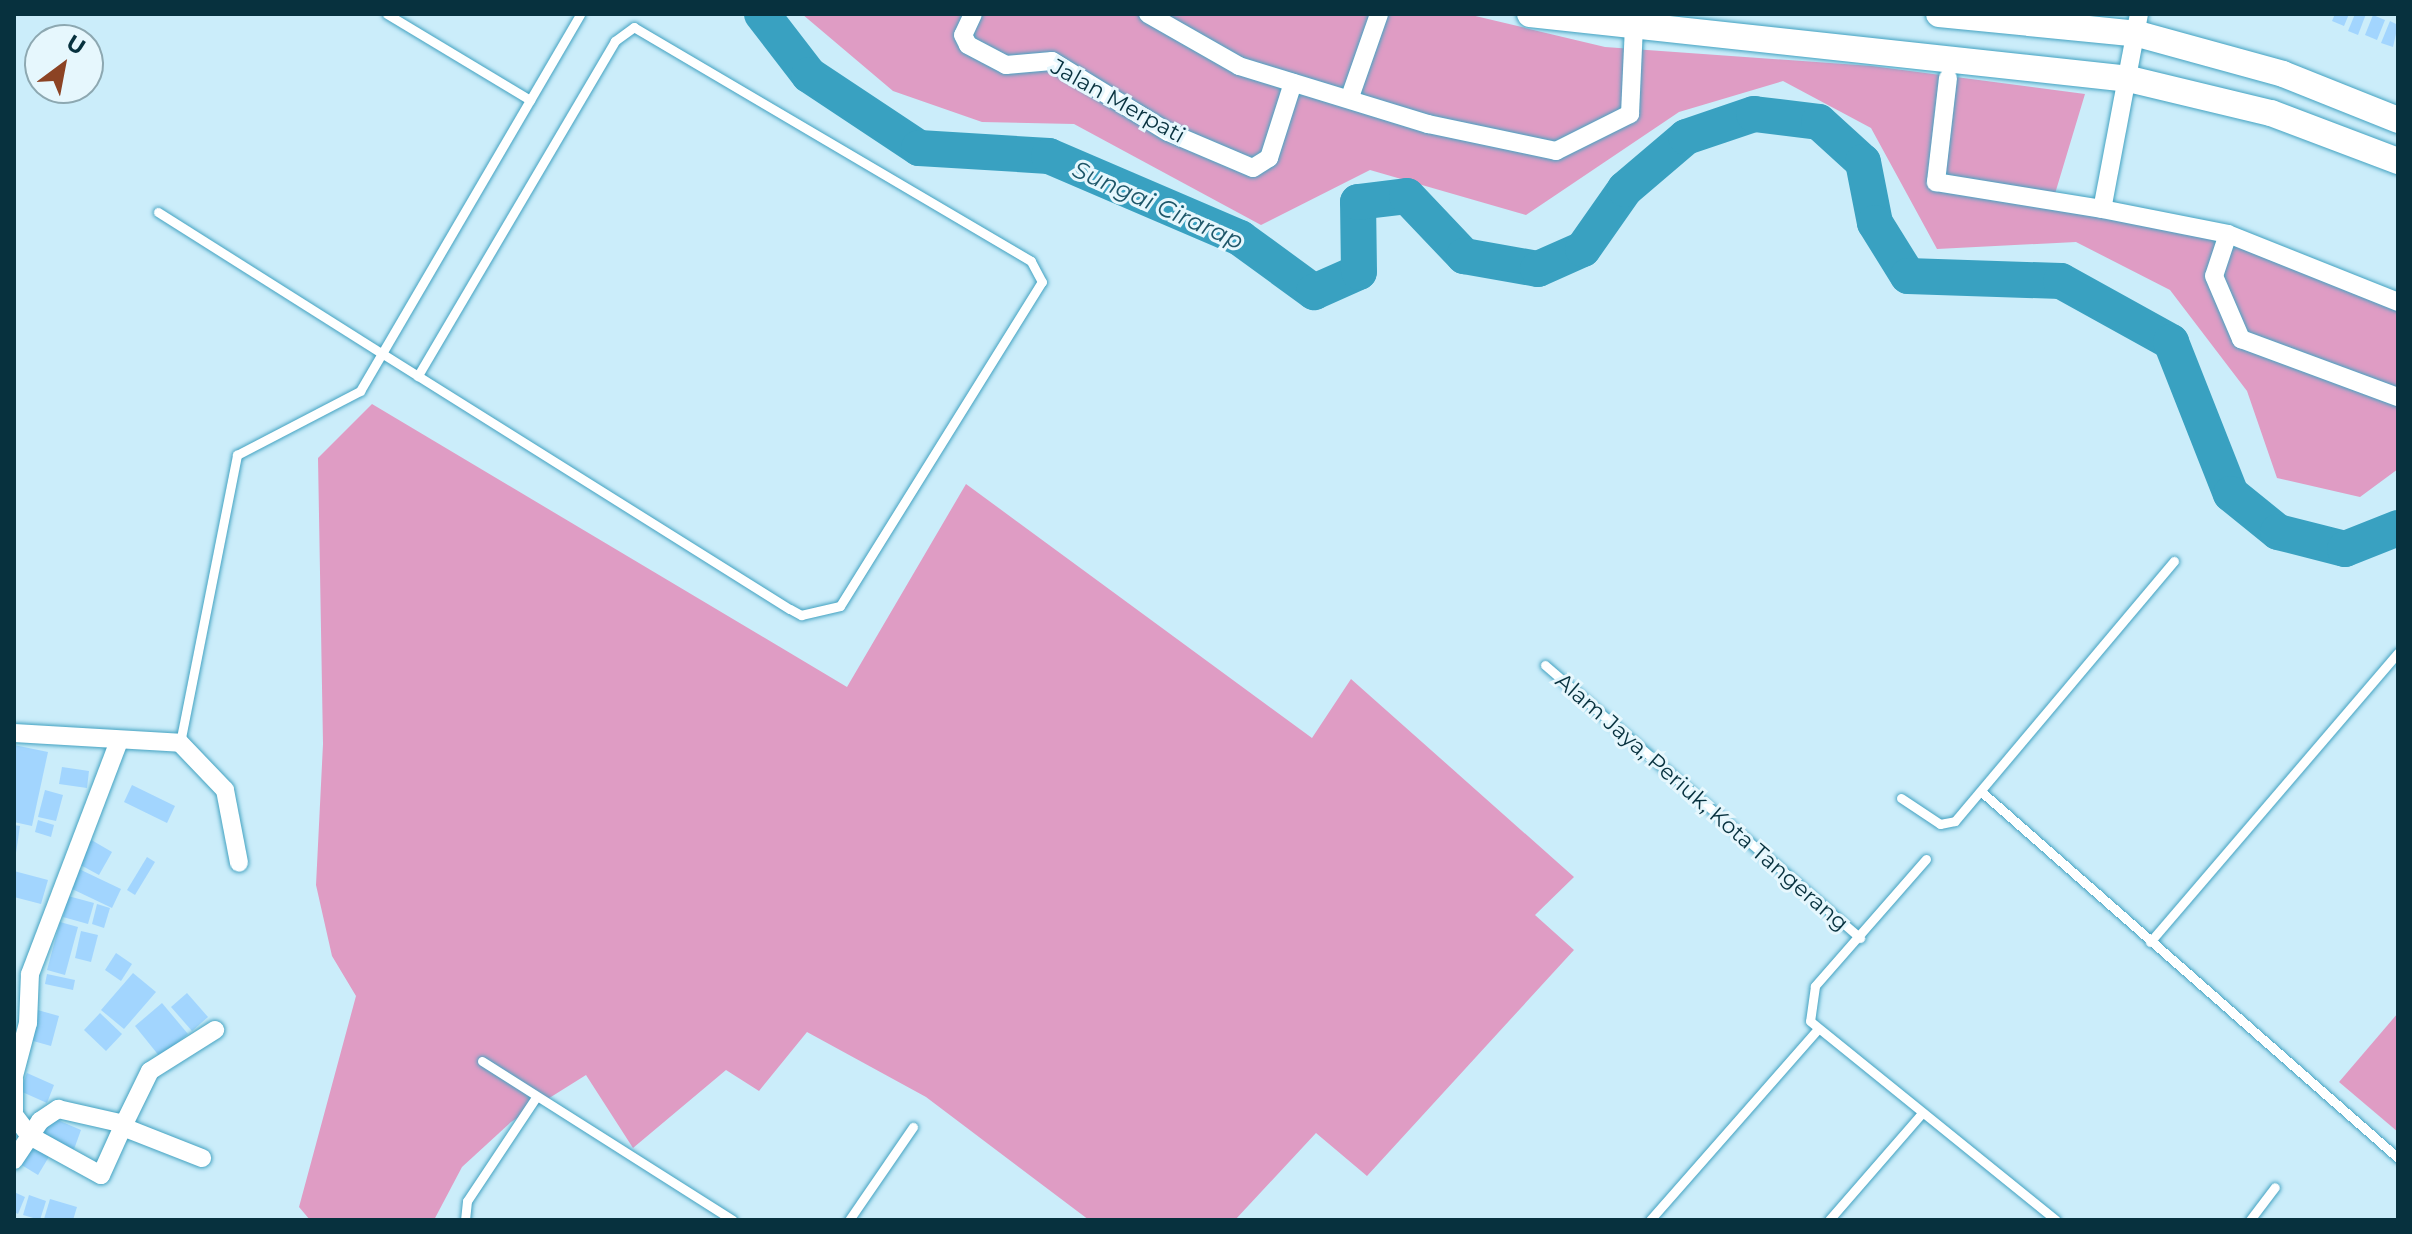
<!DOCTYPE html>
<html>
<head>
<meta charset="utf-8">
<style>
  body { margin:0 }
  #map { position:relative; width:2412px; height:1234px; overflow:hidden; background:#cbedfa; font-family:Montserrat,sans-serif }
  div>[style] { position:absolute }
  .green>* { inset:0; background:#df9cc4 }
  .river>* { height:36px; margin:-18px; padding:0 18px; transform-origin:18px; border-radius:18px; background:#39a1c1 }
  .building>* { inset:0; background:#a2d5fe }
  .roads { filter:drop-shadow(0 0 2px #43a2c1) drop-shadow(0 0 2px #43a2c1) }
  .lane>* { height:9px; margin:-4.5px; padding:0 4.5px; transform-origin:4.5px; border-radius:4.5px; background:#fff }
  .street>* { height:18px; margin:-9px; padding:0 9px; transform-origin:9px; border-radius:9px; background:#fff }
  .secondary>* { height:26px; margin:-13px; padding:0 13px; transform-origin:13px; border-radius:13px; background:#fff }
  span { translate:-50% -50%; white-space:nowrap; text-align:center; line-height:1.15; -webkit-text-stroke:6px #e6f7fd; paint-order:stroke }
  .street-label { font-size:22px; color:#07313e }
  .water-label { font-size:24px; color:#1f5769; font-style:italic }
  .frame { position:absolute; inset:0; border:16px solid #07313e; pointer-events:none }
  .north { position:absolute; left:24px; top:24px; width:80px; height:80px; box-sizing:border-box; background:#e6f7fd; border:2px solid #8da8b1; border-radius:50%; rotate:32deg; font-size:22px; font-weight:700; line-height:32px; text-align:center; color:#07313e }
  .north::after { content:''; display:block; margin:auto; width:28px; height:36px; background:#8c4324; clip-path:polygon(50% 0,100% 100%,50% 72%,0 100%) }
</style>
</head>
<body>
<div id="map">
  <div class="green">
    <div style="clip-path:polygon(802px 14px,1467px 14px,1605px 47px,1872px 66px,2085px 94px,2054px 197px,2264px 251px,2398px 306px,2398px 469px,2360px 497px,2277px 478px,2247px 391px,2170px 290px,2076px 242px,1937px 249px,1871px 128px,1783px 81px,1679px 112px,1526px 215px,1370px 170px,1261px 225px,1074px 124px,982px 122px,893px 91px)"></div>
    <div style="clip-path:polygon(372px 404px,847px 687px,966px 484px,1312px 738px,1351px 679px,1574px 877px,1535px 915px,1574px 950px,1367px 1176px,1316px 1133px,1235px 1220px,1089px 1220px,926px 1097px,807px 1032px,759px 1091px,726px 1070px,633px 1148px,586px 1075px,511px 1122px,462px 1167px,434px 1220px,310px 1220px,299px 1207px,356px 996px,332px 956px,316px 885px,323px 744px,318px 458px)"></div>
    <div style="clip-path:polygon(2398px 1013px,2398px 1132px,2339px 1082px)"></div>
  </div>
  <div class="river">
    <div style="left:762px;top:14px;width:77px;rotate:52.4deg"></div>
    <div style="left:809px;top:75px;width:132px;rotate:33.6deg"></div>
    <div style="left:919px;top:148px;width:130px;rotate:3.5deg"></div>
    <div style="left:1049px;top:156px;width:208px;rotate:23.2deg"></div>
    <div style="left:1240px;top:238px;width:92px;rotate:36.1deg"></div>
    <div style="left:1314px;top:292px;width:49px;rotate:-24deg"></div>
    <div style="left:1359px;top:272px;width:70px;rotate:-90.8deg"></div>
    <div style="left:1358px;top:202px;width:49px;rotate:-7deg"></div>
    <div style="left:1407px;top:196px;width:83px;rotate:46.5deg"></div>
    <div style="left:1464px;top:256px;width:75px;rotate:10deg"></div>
    <div style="left:1538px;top:269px;width:49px;rotate:-24deg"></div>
    <div style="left:1583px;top:249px;width:73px;rotate:-55deg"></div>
    <div style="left:1625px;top:189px;width:80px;rotate:-40.4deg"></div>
    <div style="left:1686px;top:137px;width:72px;rotate:-18.7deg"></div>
    <div style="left:1754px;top:114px;width:65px;rotate:7deg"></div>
    <div style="left:1819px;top:122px;width:59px;rotate:42.3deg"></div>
    <div style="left:1863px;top:162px;width:62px;rotate:78.9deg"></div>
    <div style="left:1875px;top:223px;width:62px;rotate:58.1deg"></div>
    <div style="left:1908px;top:276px;width:153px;rotate:1.9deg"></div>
    <div style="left:2061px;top:281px;width:126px;rotate:29deg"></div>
    <div style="left:2171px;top:342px;width:163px;rotate:68.5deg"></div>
    <div style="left:2231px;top:494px;width:60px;rotate:39deg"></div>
    <div style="left:2278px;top:532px;width:69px;rotate:14.2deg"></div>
    <div style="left:2345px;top:549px;width:57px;rotate:-21.6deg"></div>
  </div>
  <div class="building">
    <div style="clip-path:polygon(2335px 14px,2349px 14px,2344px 26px,2332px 21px)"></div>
    <div style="clip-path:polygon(2355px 14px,2366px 14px,2358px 35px,2348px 31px)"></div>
    <div style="clip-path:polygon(2373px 15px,2385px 20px,2377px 40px,2365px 35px)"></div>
    <div style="clip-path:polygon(2390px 21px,2398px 25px,2393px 47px,2381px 43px)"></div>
    <div style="clip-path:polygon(14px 745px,48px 752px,32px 826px,14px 822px)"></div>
    <div style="clip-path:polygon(62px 767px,89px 771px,87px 788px,59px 784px)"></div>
    <div style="clip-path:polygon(132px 785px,175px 806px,167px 823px,124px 802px)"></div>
    <div style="clip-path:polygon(45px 790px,63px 795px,56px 821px,38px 817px)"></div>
    <div style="clip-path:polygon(38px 820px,54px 825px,51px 837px,35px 832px)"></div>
    <div style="clip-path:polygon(14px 825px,20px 826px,16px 853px,14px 853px)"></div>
    <div style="clip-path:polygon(88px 838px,112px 852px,99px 875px,75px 862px)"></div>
    <div style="clip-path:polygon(147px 857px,155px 862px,135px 895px,127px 890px)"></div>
    <div style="clip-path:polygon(79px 869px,121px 889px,112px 908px,70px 888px)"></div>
    <div style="clip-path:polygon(14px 871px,48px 880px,41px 904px,14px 897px)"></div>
    <div style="clip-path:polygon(68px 896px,94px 903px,88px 924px,63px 917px)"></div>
    <div style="clip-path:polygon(97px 904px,110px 908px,104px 928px,92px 924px)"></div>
    <div style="clip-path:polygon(60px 922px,78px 927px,65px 975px,47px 970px)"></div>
    <div style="clip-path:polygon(81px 931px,98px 935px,91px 962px,75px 958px)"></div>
    <div style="clip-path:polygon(116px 953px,132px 964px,121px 981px,105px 970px)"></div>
    <div style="clip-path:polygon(133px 973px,156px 992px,124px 1029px,101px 1010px)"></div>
    <div style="clip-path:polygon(47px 974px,75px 980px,73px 990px,45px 984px)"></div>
    <div style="clip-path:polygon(187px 993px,208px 1017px,192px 1031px,171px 1007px)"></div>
    <div style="clip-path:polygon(162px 1003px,188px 1034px,160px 1057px,135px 1026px)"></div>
    <div style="clip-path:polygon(34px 1009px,59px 1016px,51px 1046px,26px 1039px)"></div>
    <div style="clip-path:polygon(100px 1013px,122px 1034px,106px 1051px,84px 1030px)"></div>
    <div style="clip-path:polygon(27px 1073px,54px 1085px,47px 1103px,20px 1091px)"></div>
    <div style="clip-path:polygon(46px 1115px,81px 1130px,73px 1152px,37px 1137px)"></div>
    <div style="clip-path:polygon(30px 1136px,53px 1150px,38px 1175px,15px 1161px)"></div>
    <div style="clip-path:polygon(14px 1192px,25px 1197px,18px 1214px,14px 1212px)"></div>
    <div style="clip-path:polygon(29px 1195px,46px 1201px,40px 1220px,23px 1215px)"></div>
    <div style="clip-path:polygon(50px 1199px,77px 1207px,73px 1220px,44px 1219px)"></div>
  </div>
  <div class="roads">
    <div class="lane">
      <div style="left:387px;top:14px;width:167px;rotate:31deg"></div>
      <div style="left:158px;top:212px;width:266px;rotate:32.3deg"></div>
      <div style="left:383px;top:354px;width:480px;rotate:32.1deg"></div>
      <div style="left:790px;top:609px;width:13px;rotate:29deg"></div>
      <div style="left:801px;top:615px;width:40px;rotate:-13deg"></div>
      <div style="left:840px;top:606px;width:382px;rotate:-58.1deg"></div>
      <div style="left:1042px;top:282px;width:24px;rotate:-118deg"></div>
      <div style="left:1031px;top:261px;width:461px;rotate:-149.5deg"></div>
      <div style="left:634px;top:27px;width:24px;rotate:144deg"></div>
      <div style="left:615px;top:41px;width:389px;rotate:120.5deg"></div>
      <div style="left:1545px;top:665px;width:417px;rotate:40.9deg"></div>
      <div style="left:180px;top:743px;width:294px;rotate:-78.8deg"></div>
      <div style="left:237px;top:455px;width:139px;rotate:-27.5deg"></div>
      <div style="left:360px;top:391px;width:436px;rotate:-59.7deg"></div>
      <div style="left:1984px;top:794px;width:551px;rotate:41.32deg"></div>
      <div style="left:1901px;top:798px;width:47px;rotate:33.7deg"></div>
      <div style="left:1940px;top:824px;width:15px;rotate:-11deg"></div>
      <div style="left:1955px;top:821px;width:340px;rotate:-49.9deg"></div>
      <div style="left:1926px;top:859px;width:169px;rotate:131.2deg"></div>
      <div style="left:1815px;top:986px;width:35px;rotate:98deg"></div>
      <div style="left:1810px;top:1021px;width:316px;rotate:39deg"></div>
      <div style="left:2150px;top:942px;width:381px;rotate:-49.4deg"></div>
      <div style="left:482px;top:1061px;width:297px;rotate:32.4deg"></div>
      <div style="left:465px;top:1220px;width:19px;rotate:-84deg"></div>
      <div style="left:467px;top:1201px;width:125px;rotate:-56.4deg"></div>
      <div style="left:849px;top:1220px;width:113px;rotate:-55.5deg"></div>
      <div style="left:1650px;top:1220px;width:254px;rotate:-48.7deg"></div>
      <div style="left:1829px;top:1220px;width:142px;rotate:-49deg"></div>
      <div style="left:2250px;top:1220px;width:41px;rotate:-52.9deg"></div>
    </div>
    <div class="street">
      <div style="left:973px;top:14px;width:23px;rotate:115deg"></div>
      <div style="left:963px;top:35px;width:11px;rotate:63deg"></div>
      <div style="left:968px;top:45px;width:43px;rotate:27.8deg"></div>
      <div style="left:1006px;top:65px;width:46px;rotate:-5deg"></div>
      <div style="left:1052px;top:61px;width:136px;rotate:31.5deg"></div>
      <div style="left:1168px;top:132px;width:92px;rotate:23deg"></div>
      <div style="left:1253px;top:168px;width:19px;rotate:-32deg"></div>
      <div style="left:1269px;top:158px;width:79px;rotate:-72.3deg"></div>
      <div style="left:1148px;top:14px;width:105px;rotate:29.7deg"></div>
      <div style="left:1239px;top:66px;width:198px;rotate:17.1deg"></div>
      <div style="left:1428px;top:124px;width:131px;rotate:11.9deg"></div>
      <div style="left:1556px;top:151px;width:83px;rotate:-26.6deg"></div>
      <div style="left:1630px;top:114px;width:87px;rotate:-87.4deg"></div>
      <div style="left:2139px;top:14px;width:198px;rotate:100.7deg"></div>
      <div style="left:2102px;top:209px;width:128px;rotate:11.2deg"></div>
      <div style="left:2228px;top:234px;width:183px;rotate:21.8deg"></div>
      <div style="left:1948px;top:78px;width:105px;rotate:96.6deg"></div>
      <div style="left:1936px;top:182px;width:168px;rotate:9.2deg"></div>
      <div style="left:1350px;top:97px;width:88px;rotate:-70.7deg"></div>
      <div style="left:2228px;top:234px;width:44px;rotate:108.4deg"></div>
      <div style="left:2214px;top:276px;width:69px;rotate:66.8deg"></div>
      <div style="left:2241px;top:339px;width:167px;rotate:20.3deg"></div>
      <div style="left:14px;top:733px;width:166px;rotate:3.4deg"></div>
      <div style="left:180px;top:743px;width:65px;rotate:46.2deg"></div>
      <div style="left:225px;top:790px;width:74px;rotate:79.1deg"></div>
      <div style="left:14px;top:1076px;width:55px;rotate:-75.2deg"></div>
      <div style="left:28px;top:1023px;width:49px;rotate:-87.7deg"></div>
      <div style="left:30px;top:974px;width:249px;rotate:-69.1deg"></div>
      <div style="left:14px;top:1079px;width:32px;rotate:90deg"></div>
      <div style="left:14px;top:1115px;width:26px;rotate:53deg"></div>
      <div style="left:30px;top:1136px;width:81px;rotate:28.8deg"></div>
      <div style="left:101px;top:1175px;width:56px;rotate:-65.7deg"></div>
      <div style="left:123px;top:1127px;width:85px;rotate:21.4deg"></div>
      <div style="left:14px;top:1160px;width:47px;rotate:-56.3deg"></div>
      <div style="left:40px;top:1121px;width:22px;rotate:-34deg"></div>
      <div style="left:58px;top:1109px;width:68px;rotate:12.8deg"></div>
      <div style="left:124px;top:1124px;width:59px;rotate:-63.9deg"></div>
      <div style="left:150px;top:1071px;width:77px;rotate:-32.2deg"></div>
    </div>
    <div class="secondary">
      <div style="left:1530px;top:14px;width:603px;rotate:6.19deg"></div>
      <div style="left:2129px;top:79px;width:146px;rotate:13.5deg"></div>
      <div style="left:2271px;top:113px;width:136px;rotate:20.7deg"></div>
      <div style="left:1939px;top:14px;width:200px;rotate:5.7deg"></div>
      <div style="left:2138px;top:34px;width:150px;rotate:15.4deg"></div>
      <div style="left:2283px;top:74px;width:124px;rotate:21.8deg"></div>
    </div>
  </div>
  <div class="street-label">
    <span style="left:1118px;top:101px;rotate:29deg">Jalan Merpati</span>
    <span style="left:1702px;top:802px;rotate:41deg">Alam Jaya, Periuk, Kota Tangerang</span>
  </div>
  <div class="water-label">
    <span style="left:1158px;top:205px;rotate:24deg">Sungai Cirarap</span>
  </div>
  <div class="frame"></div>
  <div class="north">U</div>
</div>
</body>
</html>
